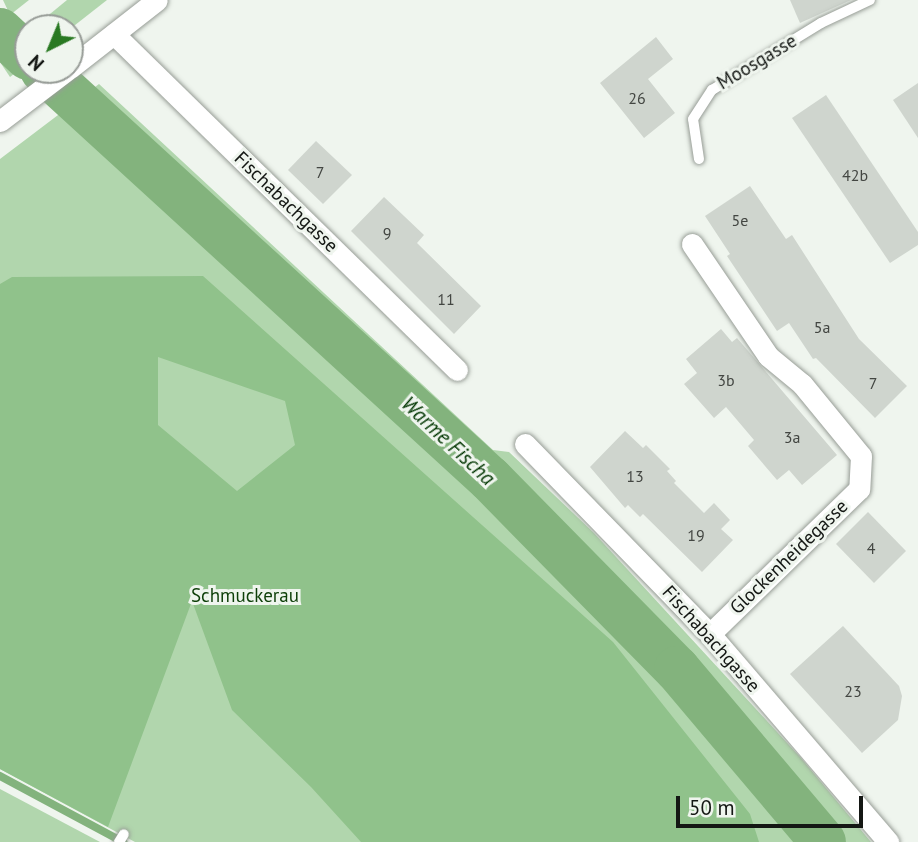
<!DOCTYPE html>
<html>
<head>
<meta charset="utf-8">
<style>
  body { margin:0 }
  #map { position:relative; width:918px; height:842px; overflow:hidden; background:#eff5ee; font-family:"PT Sans",sans-serif }
  div>[style] { position:absolute }
  .green>* { inset:0; background:#b1d6ad }
  .forest>* { inset:0; background:#90c28b }
  .stream>* { height:8px; margin:-4px; padding:0 4px; transform-origin:4px; border-radius:4px; background:#83b37d }
  .river>* { height:46px; margin:-23px; padding:0 23px; transform-origin:23px; border-radius:23px; background:#83b37d }
  .building>* { inset:0; background:#cfd5ce }
  .roads { filter:drop-shadow(0 0 2px #979d96) drop-shadow(0 0 2px #979d96) }
  .service>* { height:10px; margin:-5px; padding:0 5px; transform-origin:5px; border-radius:5px; background:#fff }
  .minor>* { height:21px; margin:-10.5px; padding:0 10.5px; transform-origin:10.5px; border-radius:10.5px; background:#fff }
  span { translate:-50% -50%; white-space:nowrap; text-align:center; line-height:1.15; -webkit-text-stroke:6px #eff5ee; paint-order:stroke }
  .number-label { font-size:16px; color:#434642 }
  .number-label span { -webkit-text-stroke-width:0 }
  .street-label { font-size:19px; color:#141714 }
  .park-label { font-size:19px; color:#0d3f08 }
  .water-label { font-size:21px; color:#013600; font-style:italic }
  .north { position:absolute; left:14px; top:14px; width:70px; height:70px; box-sizing:border-box; background:#eff5ee; border:2px solid #979c97; border-radius:50%; rotate:223deg; font-size:19px; font-weight:700; line-height:28px; text-align:center; color:#141714 }
  .north::after { content:''; display:block; margin:auto; width:24px; height:32px; background:#297922; clip-path:polygon(50% 0,100% 100%,50% 72%,0 100%) }
  .scale { position:absolute; left:676px; top:796px; width:187px; height:32px; box-sizing:border-box; border:4px solid #141714; border-top:0; padding-left:9px; font-size:21px; line-height:24px; white-space:nowrap; color:#141714; -webkit-text-stroke:5px #eff5ee; paint-order:stroke }
</style>
</head>
<body>
<div id="map">
  <div class="green">
    <div style="clip-path:polygon(3px 0,29px 0,10px 15px)"></div>
    <div style="clip-path:polygon(67px 0,107px 0,70px 29px,33px 28px)"></div>
    <div style="clip-path:polygon(28px 32px,28px 63px,10px 77px,0 62px,0 56px)"></div>
    <div style="clip-path:polygon(99px 84px,493px 450px,509px 452px,594px 533px,801px 758px,871px 842px,135px 842px,0 769px,0 159px)"></div>
    <div style="clip-path:polygon(0 789px,100px 842px,0 842px)"></div>
  </div>
  <div class="forest">
    <div style="clip-path:polygon(evenodd,203px 276px,613px 642px,750px 814px,759px 842px,361px 842px,311px 787px,232px 710px,192px 601px,108px 827px,0 769px,0 284px,12px 277px,203px 276px,158px 357px,285px 401px,295px 445px,237px 491px,158px 425px,158px 357px)"></div>
  </div>
  <div class="stream">
    <div style="left:0;top:776px;width:140px;rotate:28.2deg"></div>
  </div>
  <div class="river">
    <div style="left:0;top:31px;width:38px;rotate:43deg"></div>
    <div style="left:43px;top:70px;width:606px;rotate:42.46deg"></div>
    <div style="left:490px;top:479px;width:267px;rotate:45.5deg"></div>
    <div style="left:677px;top:669px;width:226px;rotate:49.8deg"></div>
  </div>
  <div class="building">
    <div style="clip-path:polygon(790px 0,851px 0,800px 23px)"></div>
    <div style="clip-path:polygon(656px 37px,673px 59px,648px 79px,675px 113px,644px 138px,600px 83px)"></div>
    <div style="clip-path:polygon(918px 83px,918px 138px,893px 100px)"></div>
    <div style="clip-path:polygon(826px 95px,918px 232px,918px 245px,890px 263px,792px 118px)"></div>
    <div style="clip-path:polygon(316px 141px,352px 175px,323px 204px,288px 170px)"></div>
    <div style="clip-path:polygon(750px 186px,786px 239px,792px 235px,859px 339px,907px 386px,875px 418px,816px 358px,813px 359px,789px 323px,777px 331px,727px 256px,730px 254px,705px 216px)"></div>
    <div style="clip-path:polygon(384px 197px,424px 235px,417px 243px,481px 306px,454px 334px,351px 231px)"></div>
    <div style="clip-path:polygon(721px 329px,732px 342px,737px 338px,837px 455px,802px 485px,789px 470px,777px 480px,748px 446px,754px 440px,726px 407px,714px 418px,684px 384px,697px 373px,686px 359px)"></div>
    <div style="clip-path:polygon(625px 431px,643px 448px,646px 445px,670px 469px,667px 471px,676px 481px,674px 483px,704px 513px,714px 503px,730px 520px,721px 529px,733px 540px,702px 572px,643px 514px,640px 517px,628px 505px,625px 508px,590px 467px)"></div>
    <div style="clip-path:polygon(868px 512px,906px 551px,874px 583px,836px 544px)"></div>
    <div style="clip-path:polygon(843px 626px,899px 686px,902px 696px,898px 720px,862px 753px,790px 674px)"></div>
  </div>
  <div class="roads">
    <div class="service">
      <div style="left:699px;top:159px;width:40px;rotate:-98.5deg"></div>
      <div style="left:693px;top:119px;width:35px;rotate:-57deg"></div>
      <div style="left:712px;top:90px;width:128px;rotate:-31.6deg"></div>
      <div style="left:821px;top:23px;width:54px;rotate:-25.1deg"></div>
      <div style="left:119px;top:842px;width:9px;rotate:-58deg"></div>
    </div>
    <div class="minor">
      <div style="left:114px;top:34px;width:480px;rotate:44.4deg"></div>
      <div style="left:70px;top:68px;width:110px;rotate:-38deg"></div>
      <div style="left:0;top:121px;width:84px;rotate:-37.3deg"></div>
      <div style="left:692px;top:244px;width:135px;rotate:55.8deg"></div>
      <div style="left:768px;top:356px;width:44px;rotate:39.5deg"></div>
      <div style="left:802px;top:384px;width:93px;rotate:50.7deg"></div>
      <div style="left:861px;top:456px;width:33px;rotate:93deg"></div>
      <div style="left:859px;top:489px;width:208px;rotate:135.8deg"></div>
      <div style="left:525px;top:444px;width:265px;rotate:45.8deg"></div>
      <div style="left:710px;top:634px;width:274px;rotate:49.4deg"></div>
    </div>
  </div>
  <div class="number-label">
    <span style="left:637px;top:98px">26</span>
    <span style="left:320px;top:172px">7</span>
    <span style="left:855px;top:175px">42b</span>
    <span style="left:740px;top:220px">5e</span>
    <span style="left:387px;top:233px">9</span>
    <span style="left:446px;top:299px">11</span>
    <span style="left:822px;top:327px">5a</span>
    <span style="left:726px;top:380px">3b</span>
    <span style="left:873px;top:383px">7</span>
    <span style="left:792px;top:437px">3a</span>
    <span style="left:635px;top:476px">13</span>
    <span style="left:696px;top:535px">19</span>
    <span style="left:871px;top:548px">4</span>
    <span style="left:853px;top:691px">23</span>
  </div>
  <div class="street-label">
    <span style="left:757px;top:62px;rotate:-31deg">Moosgasse</span>
    <span style="left:286px;top:202px;rotate:44deg">Fischabachgasse</span>
    <span style="left:789px;top:557px;rotate:-44deg">Glockenheidegasse</span>
    <span style="left:711px;top:639px;rotate:48deg">Fischabachgasse</span>
  </div>
  <div class="park-label">
    <span style="left:245px;top:596px">Schmuckerau</span>
  </div>
  <div class="water-label">
    <span style="left:448px;top:441px;rotate:43deg">Warme Fischa</span>
  </div>
  <div class="north">N</div>
  <div class="scale">50 m</div>
</div>
</body>
</html>
